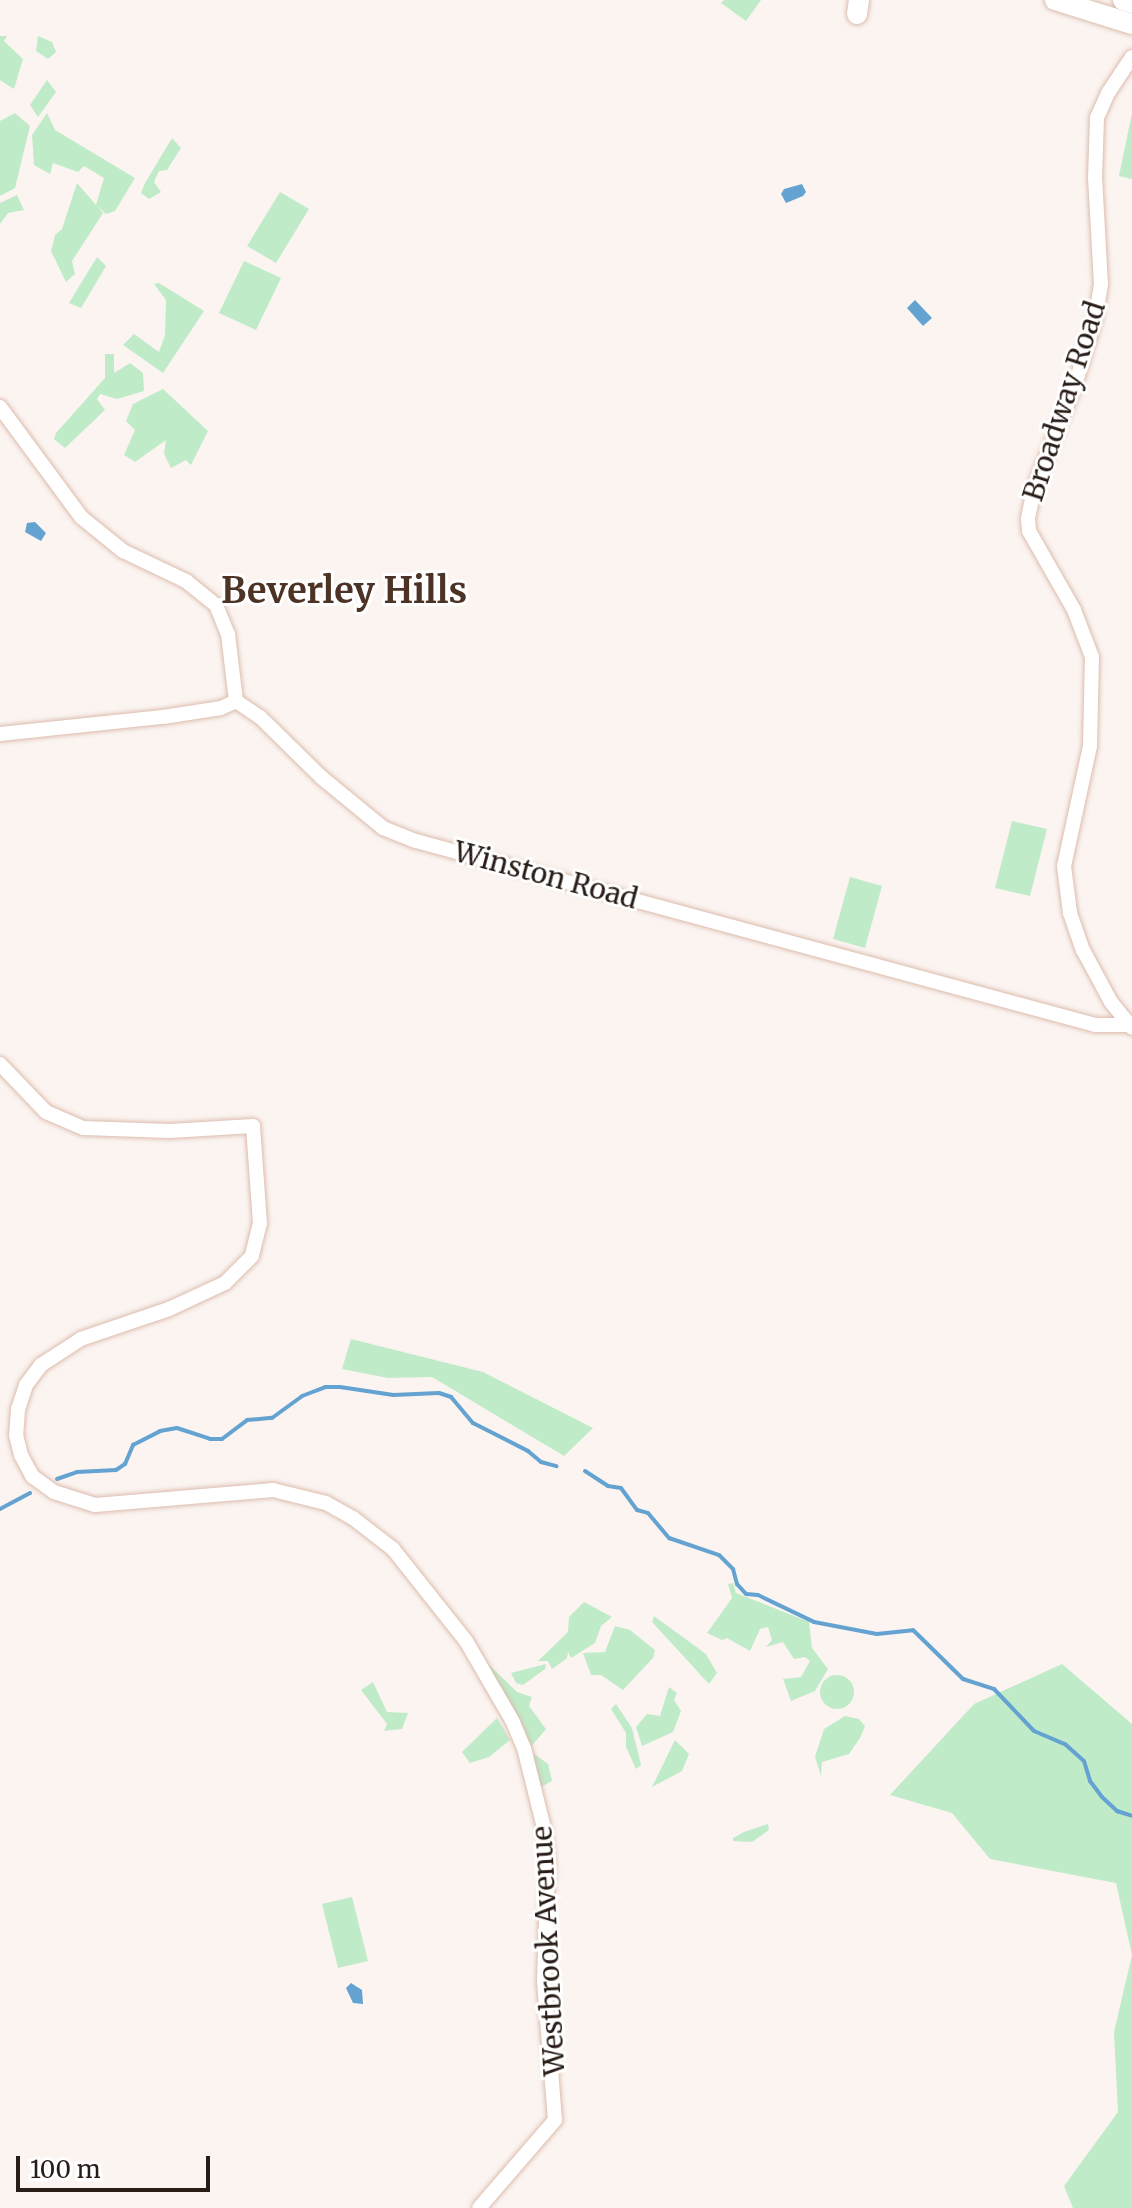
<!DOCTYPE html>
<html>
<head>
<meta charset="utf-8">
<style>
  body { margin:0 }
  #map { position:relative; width:1132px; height:2208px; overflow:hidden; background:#fbf4f1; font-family:Merriweather,serif }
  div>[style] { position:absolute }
  .green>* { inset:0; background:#c0ebc9 }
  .round { border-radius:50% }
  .water>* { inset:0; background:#64a3d1 }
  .stream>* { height:4px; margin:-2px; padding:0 2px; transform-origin:2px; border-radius:2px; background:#64a3d1 }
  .roads { filter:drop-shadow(0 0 2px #dcbcad) drop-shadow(0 0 2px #dcbcad) }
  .tertiary>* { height:14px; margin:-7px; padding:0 7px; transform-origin:7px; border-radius:7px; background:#fff }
  .motorway>* { height:20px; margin:-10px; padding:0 10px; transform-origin:10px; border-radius:10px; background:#fff }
  span { translate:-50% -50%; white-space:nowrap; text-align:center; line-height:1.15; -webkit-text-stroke:6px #fff; paint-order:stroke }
  .street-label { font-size:28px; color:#281c16 }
  .district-label { font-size:36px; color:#4c3326; font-weight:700 }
  .scale { position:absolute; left:16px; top:2156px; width:194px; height:36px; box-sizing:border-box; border:4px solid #281c16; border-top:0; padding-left:10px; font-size:24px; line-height:28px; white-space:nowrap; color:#281c16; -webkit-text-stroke:6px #fff; paint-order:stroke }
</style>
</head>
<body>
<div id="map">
  <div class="green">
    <div style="clip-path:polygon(724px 0,761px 0,746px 21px,721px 3px)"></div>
    <div style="clip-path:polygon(0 36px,7px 36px,4px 41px,23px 59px,14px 89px,0 80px)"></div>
    <div style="clip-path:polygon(38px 36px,52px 42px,56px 52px,48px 59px,36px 51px)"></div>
    <div style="clip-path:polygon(47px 80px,56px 92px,38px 117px,30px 105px)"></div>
    <div style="clip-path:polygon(15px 113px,30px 126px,15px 188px,0 196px,0 121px)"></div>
    <div style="clip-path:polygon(47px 113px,55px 130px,135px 178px,115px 211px,106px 214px,97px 206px,103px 213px,72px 261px,75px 274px,66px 282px,51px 251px,55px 235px,62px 229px,77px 183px,96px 205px,104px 178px,84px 166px,78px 172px,53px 163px,50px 174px,34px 165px,32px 135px)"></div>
    <div style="clip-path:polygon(1132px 113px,1132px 179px,1119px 176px)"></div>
    <div style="clip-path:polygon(172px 138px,181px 148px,167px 170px,159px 171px,154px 182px,161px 192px,149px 199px,141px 193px,145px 183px)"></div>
    <div style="clip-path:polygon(280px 192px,309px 209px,276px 263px,247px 246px)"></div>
    <div style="clip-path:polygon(17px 195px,24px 210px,8px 213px,0 224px,0 203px)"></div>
    <div style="clip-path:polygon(97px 257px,106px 266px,81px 308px,69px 303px)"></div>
    <div style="clip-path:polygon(244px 261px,281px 278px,256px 330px,219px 313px)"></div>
    <div style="clip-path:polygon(159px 283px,204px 311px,163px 373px,123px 345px,134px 334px,159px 352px,165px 335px,166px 300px,154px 284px)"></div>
    <div style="clip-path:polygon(105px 354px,114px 354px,114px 373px,130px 363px,143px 373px,144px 391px,117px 399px,100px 394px,97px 399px,105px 410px,65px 448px,54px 439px,56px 433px,105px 378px)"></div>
    <div style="clip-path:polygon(163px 389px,208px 431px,191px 465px,186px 460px,171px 468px,164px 454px,166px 440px,135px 462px,124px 455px,135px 430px,126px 421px,133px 404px)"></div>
    <div style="clip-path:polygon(1012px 821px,1047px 829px,1030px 896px,995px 888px)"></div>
    <div style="clip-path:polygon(850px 877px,882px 886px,865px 948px,833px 939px)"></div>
    <div style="clip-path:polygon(351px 1339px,483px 1372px,593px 1428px,564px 1456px,432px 1377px,388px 1378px,342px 1369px)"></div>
    <div style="clip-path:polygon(733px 1583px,736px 1593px,809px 1622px,812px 1648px,828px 1669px,815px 1691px,791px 1701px,783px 1679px,801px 1677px,810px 1661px,805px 1657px,794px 1659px,783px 1642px,766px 1647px,772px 1640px,768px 1627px,760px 1629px,750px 1651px,727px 1638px,722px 1640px,707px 1633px,732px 1598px,728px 1584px)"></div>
    <div style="clip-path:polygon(584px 1602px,612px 1617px,601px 1626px,595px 1643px,571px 1658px,568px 1652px,567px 1658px,552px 1669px,548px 1661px,538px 1661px,568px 1632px,569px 1617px)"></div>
    <div style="clip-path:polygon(654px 1616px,706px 1654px,717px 1673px,709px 1684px,652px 1622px)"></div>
    <div style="clip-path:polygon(615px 1626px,630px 1630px,655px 1650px,653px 1658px,623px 1690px,601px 1675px,591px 1675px,583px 1653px,605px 1652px)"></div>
    <div style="clip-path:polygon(482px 1658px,517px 1692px,532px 1697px,529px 1706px,546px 1729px,529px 1749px)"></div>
    <div style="clip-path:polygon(546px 1664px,545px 1669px,523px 1685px,516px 1683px,511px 1673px)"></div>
    <div style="clip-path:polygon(1062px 1664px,1132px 1724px,1132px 2208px,1073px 2208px,1064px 2186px,1118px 2112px,1114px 2032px,1132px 1955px,1116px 1883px,990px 1859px,952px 1813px,890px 1795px,974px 1704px)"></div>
    <div class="round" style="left:820px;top:1675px;width:34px;height:34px"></div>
    <div style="clip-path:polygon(373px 1682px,387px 1712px,408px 1713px,402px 1729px,384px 1731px,387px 1724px,361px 1690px)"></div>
    <div style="clip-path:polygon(669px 1687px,677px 1693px,674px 1700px,681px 1711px,673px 1732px,642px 1746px,636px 1727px,647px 1714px,660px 1716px)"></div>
    <div style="clip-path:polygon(616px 1704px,632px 1728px,641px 1765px,636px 1769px,626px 1747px,626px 1733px,611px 1709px)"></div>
    <div style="clip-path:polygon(845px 1716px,859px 1719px,865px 1726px,860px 1738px,849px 1754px,822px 1762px,821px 1776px,815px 1757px,824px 1729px)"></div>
    <div style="clip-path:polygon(497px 1718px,510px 1740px,489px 1757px,470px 1763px,462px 1752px)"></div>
    <div style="clip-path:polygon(675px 1740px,689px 1754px,682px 1771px,652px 1787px)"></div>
    <div style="clip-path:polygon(536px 1755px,548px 1764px,552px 1781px,539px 1788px,522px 1757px)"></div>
    <div style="clip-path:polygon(768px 1824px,769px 1830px,752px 1842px,733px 1841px,733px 1838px,744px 1832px)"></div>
    <div style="clip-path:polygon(352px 1897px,368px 1961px,338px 1968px,322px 1904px)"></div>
  </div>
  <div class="water">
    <div style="clip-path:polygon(802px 184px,806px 192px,803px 196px,786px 203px,781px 194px,784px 189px)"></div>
    <div style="clip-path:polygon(915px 300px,932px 318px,923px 326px,907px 308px)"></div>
    <div style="clip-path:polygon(35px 522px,46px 533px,41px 541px,25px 532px,27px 523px)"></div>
    <div style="clip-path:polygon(351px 1983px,362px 1990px,363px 2004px,353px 2003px,346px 1988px)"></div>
  </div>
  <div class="stream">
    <div style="left:585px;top:1471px;width:27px;rotate:33deg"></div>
    <div style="left:608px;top:1486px;width:13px;rotate:9deg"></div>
    <div style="left:621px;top:1488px;width:27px;rotate:54deg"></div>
    <div style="left:637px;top:1510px;width:11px;rotate:15deg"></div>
    <div style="left:648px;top:1513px;width:33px;rotate:50deg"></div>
    <div style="left:669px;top:1538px;width:53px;rotate:18.8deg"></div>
    <div style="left:719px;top:1555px;width:20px;rotate:45deg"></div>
    <div style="left:733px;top:1569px;width:16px;rotate:75deg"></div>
    <div style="left:737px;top:1584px;width:13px;rotate:48deg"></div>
    <div style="left:746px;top:1594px;width:12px;rotate:5deg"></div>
    <div style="left:758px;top:1595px;width:62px;rotate:25.7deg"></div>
    <div style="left:814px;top:1622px;width:64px;rotate:10.8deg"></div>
    <div style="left:877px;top:1634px;width:36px;rotate:-6deg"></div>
    <div style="left:913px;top:1630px;width:70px;rotate:44.4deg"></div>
    <div style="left:963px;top:1679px;width:33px;rotate:18deg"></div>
    <div style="left:994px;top:1689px;width:58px;rotate:46.4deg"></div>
    <div style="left:1034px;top:1731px;width:34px;rotate:23deg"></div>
    <div style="left:1065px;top:1744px;width:25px;rotate:42deg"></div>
    <div style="left:1084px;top:1761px;width:21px;rotate:73deg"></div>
    <div style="left:1090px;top:1781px;width:20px;rotate:53deg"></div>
    <div style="left:1102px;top:1797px;width:21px;rotate:43deg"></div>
    <div style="left:1117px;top:1811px;width:16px;rotate:18deg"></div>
    <div style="left:57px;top:1479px;width:21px;rotate:-19deg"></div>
    <div style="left:77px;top:1472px;width:39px;rotate:-3deg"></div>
    <div style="left:116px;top:1470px;width:11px;rotate:-34deg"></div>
    <div style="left:125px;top:1464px;width:21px;rotate:-67deg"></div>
    <div style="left:133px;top:1445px;width:30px;rotate:-27deg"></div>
    <div style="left:160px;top:1431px;width:17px;rotate:-10deg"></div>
    <div style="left:177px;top:1428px;width:35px;rotate:18deg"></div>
    <div style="left:210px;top:1439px;width:12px"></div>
    <div style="left:222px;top:1439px;width:31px;rotate:-37deg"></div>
    <div style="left:247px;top:1420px;width:25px;rotate:-5deg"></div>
    <div style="left:272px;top:1418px;width:37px;rotate:-36deg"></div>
    <div style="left:302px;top:1396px;width:25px;rotate:-21deg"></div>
    <div style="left:325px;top:1387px;width:15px"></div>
    <div style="left:340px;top:1387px;width:54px;rotate:8.6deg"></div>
    <div style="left:393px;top:1395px;width:46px;rotate:-2.5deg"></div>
    <div style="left:439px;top:1393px;width:13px;rotate:18deg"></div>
    <div style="left:451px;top:1397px;width:34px;rotate:50deg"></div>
    <div style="left:473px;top:1423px;width:62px;rotate:27deg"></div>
    <div style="left:528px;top:1451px;width:17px;rotate:40deg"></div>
    <div style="left:541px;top:1462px;width:16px;rotate:15deg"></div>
    <div style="left:0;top:1509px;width:34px;rotate:-28deg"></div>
  </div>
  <div class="roads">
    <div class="tertiary">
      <div style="left:1132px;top:57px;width:43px;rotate:123.7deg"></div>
      <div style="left:1108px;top:93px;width:27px;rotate:114deg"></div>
      <div style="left:1097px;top:118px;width:59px;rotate:91.9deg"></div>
      <div style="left:1095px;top:177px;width:107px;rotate:86.8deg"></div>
      <div style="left:1101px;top:284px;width:32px;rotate:99deg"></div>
      <div style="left:1096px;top:316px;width:72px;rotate:106.9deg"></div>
      <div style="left:1075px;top:385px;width:108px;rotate:111.8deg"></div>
      <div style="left:1035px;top:485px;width:35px;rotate:102deg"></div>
      <div style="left:1028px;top:519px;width:12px;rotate:85deg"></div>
      <div style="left:1029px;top:531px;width:91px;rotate:60.3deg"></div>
      <div style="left:1074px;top:610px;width:50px;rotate:69deg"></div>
      <div style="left:1092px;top:657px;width:89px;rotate:91.3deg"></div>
      <div style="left:1090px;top:746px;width:123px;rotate:102.2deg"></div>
      <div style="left:1064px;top:866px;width:47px;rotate:82.7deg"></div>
      <div style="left:1070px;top:913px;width:39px;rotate:71deg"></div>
      <div style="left:1083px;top:950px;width:59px;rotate:61.7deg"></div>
      <div style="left:1111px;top:1002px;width:33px;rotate:51deg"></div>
      <div style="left:0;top:407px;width:137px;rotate:53.6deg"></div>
      <div style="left:81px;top:517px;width:54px;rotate:39deg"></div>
      <div style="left:123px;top:551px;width:70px;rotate:25.5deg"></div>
      <div style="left:186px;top:581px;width:38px;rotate:39deg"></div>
      <div style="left:216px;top:605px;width:31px;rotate:68deg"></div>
      <div style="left:228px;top:634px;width:67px;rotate:83.2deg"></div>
      <div style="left:236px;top:701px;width:29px;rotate:34deg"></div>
      <div style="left:260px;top:717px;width:86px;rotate:44.5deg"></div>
      <div style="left:321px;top:777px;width:80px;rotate:39.4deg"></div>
      <div style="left:383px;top:828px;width:35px;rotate:22deg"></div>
      <div style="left:416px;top:841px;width:703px;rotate:15.16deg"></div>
      <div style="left:1095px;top:1025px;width:34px"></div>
      <div style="left:0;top:734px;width:164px;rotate:-6deg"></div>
      <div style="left:163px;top:717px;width:59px;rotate:-8.8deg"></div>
      <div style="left:221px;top:708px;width:17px;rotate:-25deg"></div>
      <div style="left:0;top:1064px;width:66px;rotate:46.2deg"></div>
      <div style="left:46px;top:1112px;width:40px;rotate:23.4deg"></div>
      <div style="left:83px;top:1128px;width:87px;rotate:2deg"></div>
      <div style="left:170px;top:1131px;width:83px;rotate:-3.4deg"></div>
      <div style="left:253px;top:1126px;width:97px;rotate:85.9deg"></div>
      <div style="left:260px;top:1223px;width:34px;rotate:104deg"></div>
      <div style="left:252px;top:1256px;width:38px;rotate:135deg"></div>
      <div style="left:225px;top:1283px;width:62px;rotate:155.1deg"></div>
      <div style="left:169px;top:1309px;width:93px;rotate:161.2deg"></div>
      <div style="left:81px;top:1339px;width:48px;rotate:147deg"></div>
      <div style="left:41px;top:1365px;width:25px;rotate:127deg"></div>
      <div style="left:26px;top:1385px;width:25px;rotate:108deg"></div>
      <div style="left:18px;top:1409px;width:26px;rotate:94deg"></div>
      <div style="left:16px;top:1435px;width:21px;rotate:76deg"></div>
      <div style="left:21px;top:1455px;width:24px;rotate:62deg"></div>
      <div style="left:32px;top:1476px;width:27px;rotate:36deg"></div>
      <div style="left:54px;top:1492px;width:43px;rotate:17.6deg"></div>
      <div style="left:95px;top:1505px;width:179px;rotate:-4.8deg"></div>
      <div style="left:273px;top:1490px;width:55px;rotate:13.8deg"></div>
      <div style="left:326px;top:1503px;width:31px;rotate:29deg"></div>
      <div style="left:353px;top:1518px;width:51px;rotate:37.8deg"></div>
      <div style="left:393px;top:1549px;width:117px;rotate:51.6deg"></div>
      <div style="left:466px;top:1641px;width:91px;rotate:59.8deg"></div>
      <div style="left:512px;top:1720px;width:30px;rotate:67deg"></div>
      <div style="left:524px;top:1748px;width:87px;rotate:76deg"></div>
      <div style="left:545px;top:1832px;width:33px;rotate:85deg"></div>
      <div style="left:548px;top:1865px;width:116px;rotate:92deg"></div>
      <div style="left:544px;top:1981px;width:139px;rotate:85.5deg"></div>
      <div style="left:555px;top:2120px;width:116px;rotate:130.8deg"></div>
    </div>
    <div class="motorway">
      <div style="left:1055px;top:0;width:81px;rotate:17.3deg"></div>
      <div style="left:1123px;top:0;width:9px;rotate:18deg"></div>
      <div style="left:857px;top:14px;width:14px;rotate:-82deg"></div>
    </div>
  </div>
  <div class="street-label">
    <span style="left:1064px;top:401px;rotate:-72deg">Broadway Road</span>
    <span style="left:546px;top:875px;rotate:15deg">Winston Road</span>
    <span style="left:548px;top:1951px;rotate:-93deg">Westbrook Avenue</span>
  </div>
  <div class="district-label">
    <span style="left:344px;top:591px">Beverley Hills</span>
  </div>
  <div class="scale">100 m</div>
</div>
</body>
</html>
